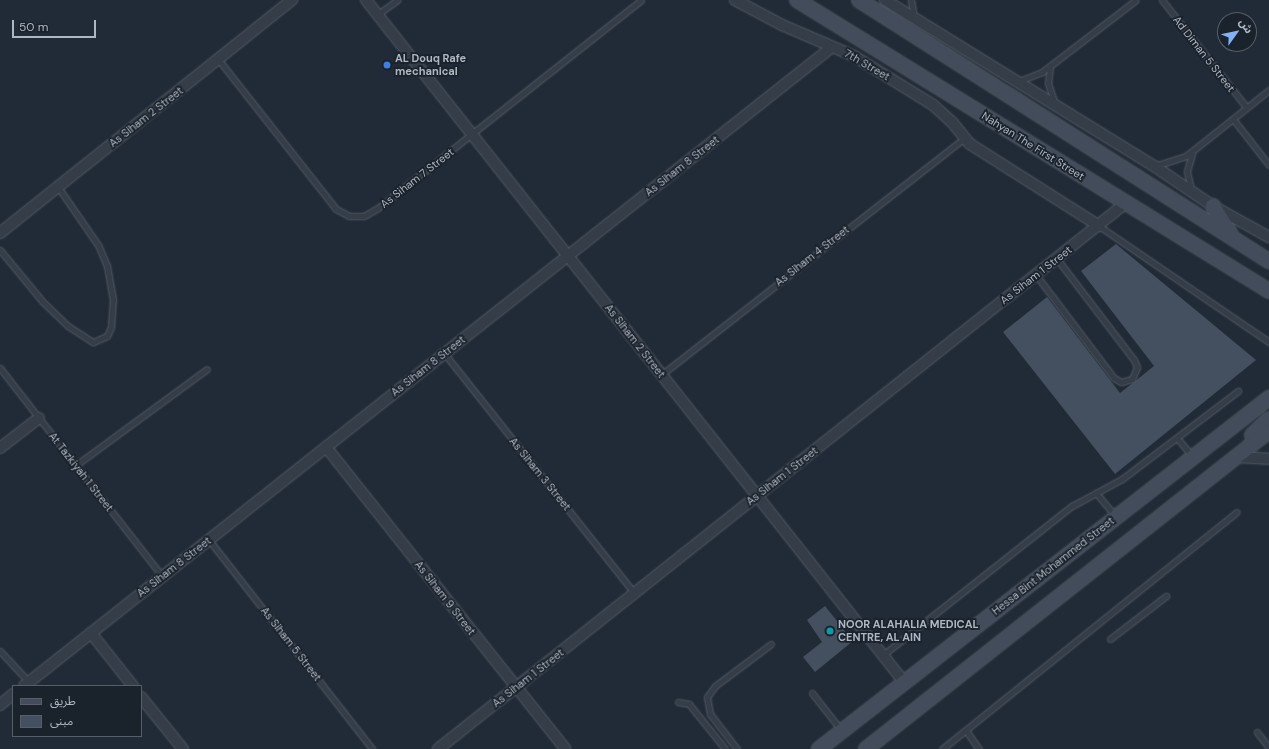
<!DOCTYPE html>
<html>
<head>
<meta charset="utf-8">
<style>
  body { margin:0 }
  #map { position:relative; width:1269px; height:749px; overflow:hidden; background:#212b37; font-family:"DM Sans","Noto Sans Arabic",sans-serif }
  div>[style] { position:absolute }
  .building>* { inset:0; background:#44505f }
  .roads { filter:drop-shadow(0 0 1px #525a65) drop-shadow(0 0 1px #525a65) }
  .lane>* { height:5px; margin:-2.5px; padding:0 2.5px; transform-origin:2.5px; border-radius:2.5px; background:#353d48 }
  .street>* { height:10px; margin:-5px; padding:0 5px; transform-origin:5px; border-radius:5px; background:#353d48 }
  .secondary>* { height:14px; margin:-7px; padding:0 7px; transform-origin:7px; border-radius:7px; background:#434c5b }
  .dots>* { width:11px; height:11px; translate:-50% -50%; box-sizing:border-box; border:2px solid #1a222c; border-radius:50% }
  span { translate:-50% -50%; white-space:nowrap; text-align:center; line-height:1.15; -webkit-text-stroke:3.5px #1a222c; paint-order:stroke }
  .street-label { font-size:11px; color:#afb7c4 }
  .poi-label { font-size:11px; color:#afb7c4; font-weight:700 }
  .left { translate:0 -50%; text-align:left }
  .legend { position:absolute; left:12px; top:685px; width:130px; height:52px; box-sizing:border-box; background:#1a222c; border:1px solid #565e69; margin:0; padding:5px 7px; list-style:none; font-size:12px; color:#afb7c4 }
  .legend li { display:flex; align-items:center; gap:8px; height:20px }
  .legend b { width:20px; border:1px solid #565e69 }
  .north { position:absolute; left:1217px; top:12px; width:40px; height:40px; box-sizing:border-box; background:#1a222c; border:1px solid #565e69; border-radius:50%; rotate:57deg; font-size:11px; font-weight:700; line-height:16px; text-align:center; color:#afb7c4 }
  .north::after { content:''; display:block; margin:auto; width:14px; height:18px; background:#84b0f4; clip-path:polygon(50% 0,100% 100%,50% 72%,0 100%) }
  .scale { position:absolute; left:12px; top:20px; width:84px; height:18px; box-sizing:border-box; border:2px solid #afb7c4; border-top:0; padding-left:5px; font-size:12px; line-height:14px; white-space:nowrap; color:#afb7c4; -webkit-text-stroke:3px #1a222c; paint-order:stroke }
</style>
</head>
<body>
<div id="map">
  <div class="building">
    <div style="clip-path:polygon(1116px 244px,1256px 360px,1115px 474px,1003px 332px,1047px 297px,1120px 393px,1134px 382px,1154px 366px,1081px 271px)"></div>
    <div style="clip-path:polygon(825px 606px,853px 641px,815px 672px,803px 657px,822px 642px,807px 620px)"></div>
  </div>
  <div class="roads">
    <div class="lane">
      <div style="left:911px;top:0;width:17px;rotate:80deg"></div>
      <div style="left:1162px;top:0;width:137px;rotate:51.8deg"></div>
      <div style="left:378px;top:14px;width:24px;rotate:-36deg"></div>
      <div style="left:218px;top:59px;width:191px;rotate:51.8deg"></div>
      <div style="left:336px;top:209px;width:15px;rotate:28deg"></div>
      <div style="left:349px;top:216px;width:15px"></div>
      <div style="left:364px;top:216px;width:16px;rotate:-30deg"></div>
      <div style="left:378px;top:208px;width:335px;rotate:-38.3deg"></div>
      <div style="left:1050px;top:67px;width:16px;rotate:97deg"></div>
      <div style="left:1048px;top:83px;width:20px;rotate:72deg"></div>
      <div style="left:1019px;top:81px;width:25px;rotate:-21deg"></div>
      <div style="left:1042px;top:72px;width:118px;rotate:-37.5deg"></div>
      <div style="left:1233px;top:119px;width:58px;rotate:52deg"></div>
      <div style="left:1155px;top:166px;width:33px;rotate:-18deg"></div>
      <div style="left:1186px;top:156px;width:106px;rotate:-38.5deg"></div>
      <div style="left:1191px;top:189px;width:18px;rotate:-103deg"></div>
      <div style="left:1187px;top:171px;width:19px;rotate:-74deg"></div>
      <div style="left:1099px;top:226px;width:206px;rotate:34.3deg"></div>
      <div style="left:0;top:250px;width:66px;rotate:50.5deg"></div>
      <div style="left:42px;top:301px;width:36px;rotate:44deg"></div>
      <div style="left:68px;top:326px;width:30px;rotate:33deg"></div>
      <div style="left:93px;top:342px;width:15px;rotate:-23deg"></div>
      <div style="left:107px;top:336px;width:10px;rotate:-66deg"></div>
      <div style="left:111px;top:327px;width:27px;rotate:-86deg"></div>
      <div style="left:113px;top:300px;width:35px;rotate:-100deg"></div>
      <div style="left:107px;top:266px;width:23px;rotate:-113deg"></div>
      <div style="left:98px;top:245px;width:70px;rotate:-124.6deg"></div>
      <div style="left:1036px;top:275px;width:129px;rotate:52.9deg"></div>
      <div style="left:1114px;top:378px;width:8px;rotate:30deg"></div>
      <div style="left:1121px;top:382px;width:11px;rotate:-15deg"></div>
      <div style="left:1132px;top:379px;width:13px;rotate:-67deg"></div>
      <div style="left:1137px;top:367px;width:8px;rotate:-113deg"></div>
      <div style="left:1134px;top:360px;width:127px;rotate:-127.3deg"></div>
      <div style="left:444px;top:353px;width:308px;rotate:51.6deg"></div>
      <div style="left:0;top:368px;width:264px;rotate:52.1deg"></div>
      <div style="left:661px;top:375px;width:385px;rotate:-38deg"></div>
      <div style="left:1177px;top:438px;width:25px;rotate:50deg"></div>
      <div style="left:76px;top:465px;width:162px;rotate:-36.2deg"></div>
      <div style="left:1096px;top:493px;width:31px;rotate:50deg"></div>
      <div style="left:209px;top:540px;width:265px;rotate:52deg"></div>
      <div style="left:1110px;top:639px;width:71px;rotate:-37.5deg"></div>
      <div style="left:0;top:651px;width:42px;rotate:46.9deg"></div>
      <div style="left:883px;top:655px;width:241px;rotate:-38.3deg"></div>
      <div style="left:1072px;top:506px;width:57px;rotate:-28.4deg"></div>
      <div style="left:1122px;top:479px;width:146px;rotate:-37.2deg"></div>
      <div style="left:812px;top:693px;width:47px;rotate:51.9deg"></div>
      <div style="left:678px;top:702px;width:11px;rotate:10deg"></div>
      <div style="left:689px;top:704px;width:58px;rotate:51.3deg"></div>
      <div style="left:967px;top:732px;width:21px;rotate:55deg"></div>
      <div style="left:1257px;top:732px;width:20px;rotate:53deg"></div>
      <div style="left:737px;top:749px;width:44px;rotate:-127.6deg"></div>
      <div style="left:710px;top:714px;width:17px;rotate:-100deg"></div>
      <div style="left:707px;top:697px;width:14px;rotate:-54deg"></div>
      <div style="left:715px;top:686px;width:70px;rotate:-36.9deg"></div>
      <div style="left:942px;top:749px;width:378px;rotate:-38.8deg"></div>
    </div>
    <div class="street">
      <div style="left:366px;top:0;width:869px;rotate:51.73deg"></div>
      <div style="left:735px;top:0;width:53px;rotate:28deg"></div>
      <div style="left:782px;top:25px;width:78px;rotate:23.3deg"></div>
      <div style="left:854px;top:56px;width:93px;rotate:31.8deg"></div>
      <div style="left:933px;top:105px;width:25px;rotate:42deg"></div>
      <div style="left:952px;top:122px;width:28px;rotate:51deg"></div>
      <div style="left:970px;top:144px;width:153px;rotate:32.4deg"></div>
      <div style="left:885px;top:0;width:316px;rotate:31.7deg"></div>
      <div style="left:1154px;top:166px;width:71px;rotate:34.1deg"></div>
      <div style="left:1213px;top:206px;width:64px;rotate:29deg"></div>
      <div style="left:0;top:233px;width:374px;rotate:-38.6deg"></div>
      <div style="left:326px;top:447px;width:385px;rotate:51.6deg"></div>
      <div style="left:0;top:448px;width:49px;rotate:-37.6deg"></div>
      <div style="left:1235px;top:457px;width:34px;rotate:3deg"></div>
      <div style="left:91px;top:633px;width:68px;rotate:51.6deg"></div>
      <div style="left:24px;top:686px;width:1030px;rotate:-38.34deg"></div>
      <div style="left:141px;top:697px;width:67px;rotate:51.1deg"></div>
      <div style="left:0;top:705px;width:17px;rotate:-40deg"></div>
      <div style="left:438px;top:749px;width:878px;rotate:-38.44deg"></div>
    </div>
    <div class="secondary">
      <div style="left:797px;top:0;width:554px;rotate:31.65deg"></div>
      <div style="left:859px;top:0;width:486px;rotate:32.5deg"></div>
      <div style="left:1213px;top:206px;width:34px;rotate:58deg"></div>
      <div style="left:1252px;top:435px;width:23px;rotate:-43deg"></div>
      <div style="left:819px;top:749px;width:571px;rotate:-37.95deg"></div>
      <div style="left:866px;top:749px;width:513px;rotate:-38.28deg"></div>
    </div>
  </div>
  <div class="dots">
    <div style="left:387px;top:65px;background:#3f7fe0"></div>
    <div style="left:830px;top:631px;background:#0f9aa8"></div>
  </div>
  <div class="street-label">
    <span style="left:1204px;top:54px;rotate:52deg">Ad Diman 5 Street</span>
    <span style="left:867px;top:65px;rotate:30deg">7th Street</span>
    <span style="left:146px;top:117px;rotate:-38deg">As Siham 2 Street</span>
    <span style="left:1033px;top:146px;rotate:32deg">Nahyan The First Street</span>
    <span style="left:682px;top:166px;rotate:-38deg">As Siham 8 Street</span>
    <span style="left:417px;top:178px;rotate:-38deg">As Siham 7 Street</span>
    <span style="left:812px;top:256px;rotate:-38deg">As Siham 4 Street</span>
    <span style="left:1036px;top:275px;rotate:-38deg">As Siham 1 Street</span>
    <span style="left:635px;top:341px;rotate:52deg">As Siham 2 Street</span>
    <span style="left:428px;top:366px;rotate:-38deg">As Siham 8 Street</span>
    <span style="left:81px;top:472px;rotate:52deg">At Tazkiyah 1 Street</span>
    <span style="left:540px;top:474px;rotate:51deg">As Siham 3 Street</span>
    <span style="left:782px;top:476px;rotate:-38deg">As Siham 1 Street</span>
    <span style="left:1053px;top:566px;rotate:-38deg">Hessa Bint Mohammed Street</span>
    <span style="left:174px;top:567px;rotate:-38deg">As Siham 8 Street</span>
    <span style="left:445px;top:598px;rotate:52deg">As Siham 9 Street</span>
    <span style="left:291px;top:644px;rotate:52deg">As Siham 5 Street</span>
    <span style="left:528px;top:678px;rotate:-38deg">As Siham 1 Street</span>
  </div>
  <div class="poi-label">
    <span class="left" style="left:395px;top:65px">AL Douq Rafe<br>mechanical</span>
    <span class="left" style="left:838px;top:631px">NOOR ALAHALIA MEDICAL<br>CENTRE, AL AIN</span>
  </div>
  <ul class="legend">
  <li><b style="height:5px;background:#434c5b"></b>طريق</li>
  <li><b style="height:11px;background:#44505f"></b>مبنى</li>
  </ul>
  <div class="north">ش</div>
  <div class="scale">50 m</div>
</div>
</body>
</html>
